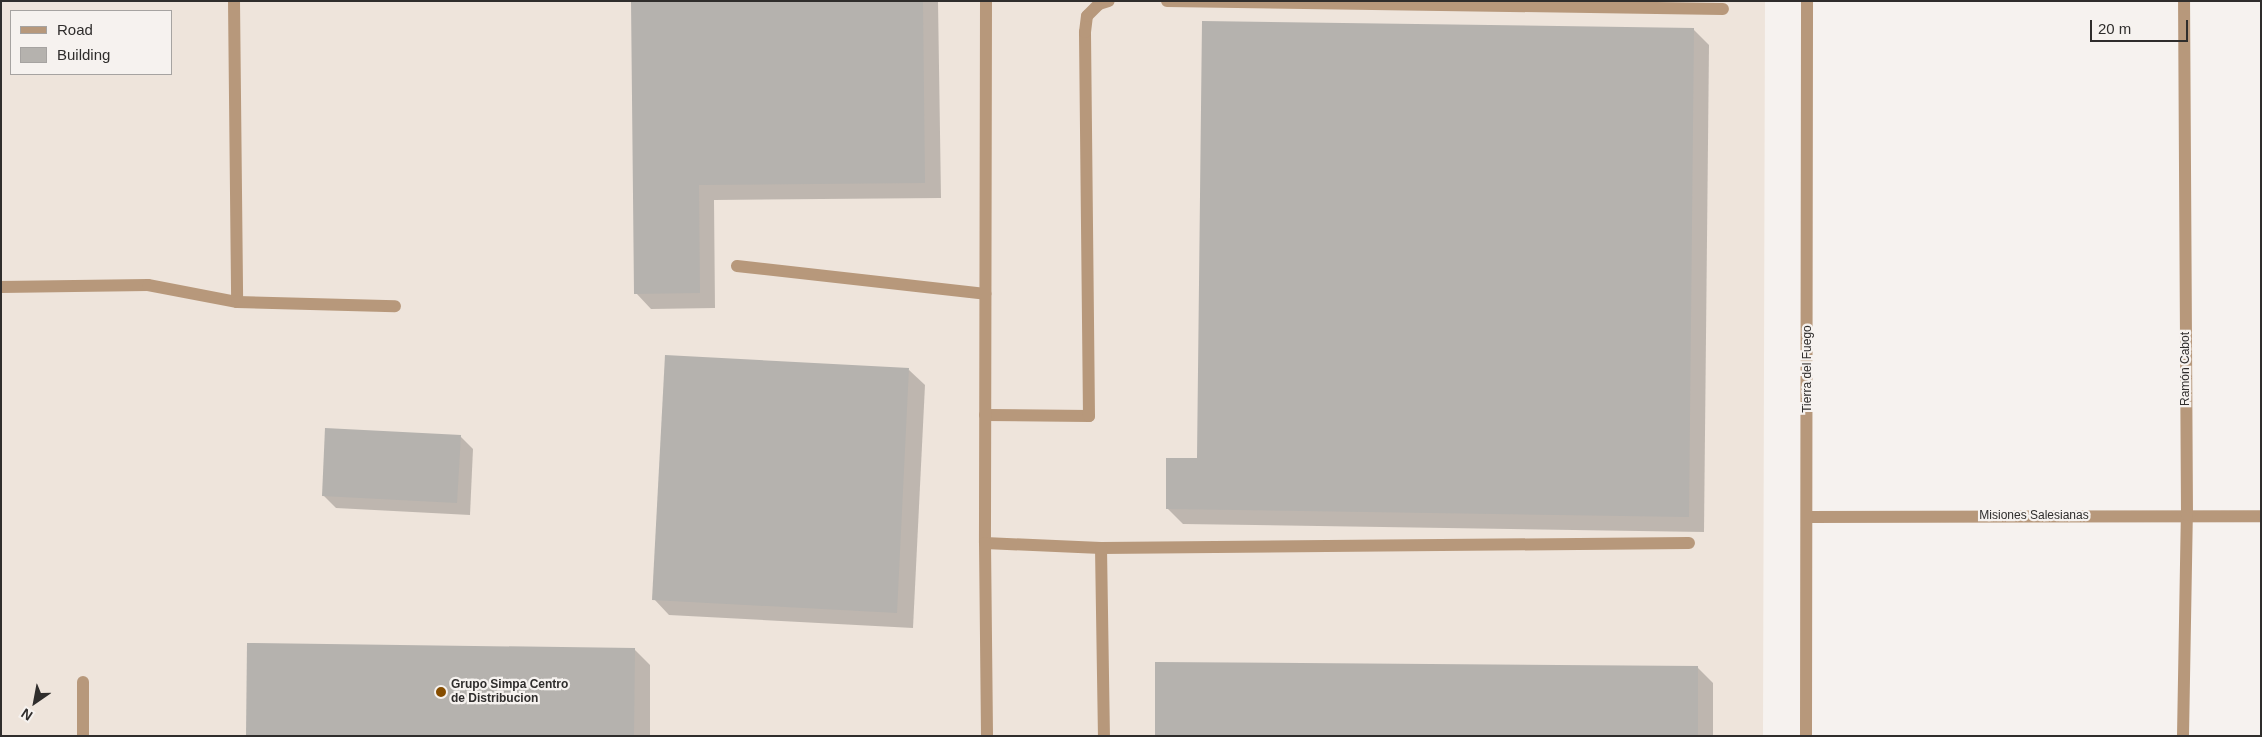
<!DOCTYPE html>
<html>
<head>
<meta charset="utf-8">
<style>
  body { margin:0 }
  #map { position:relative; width:2262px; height:737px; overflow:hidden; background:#f6f2ef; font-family:Helvetica,sans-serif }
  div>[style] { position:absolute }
  .built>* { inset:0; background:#eee4db }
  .shadow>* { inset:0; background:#0003 }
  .building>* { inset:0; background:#b5b2ae }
  .lane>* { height:12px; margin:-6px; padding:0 6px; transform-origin:6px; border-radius:6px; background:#b7987b }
  .street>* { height:12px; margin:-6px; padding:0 6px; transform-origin:6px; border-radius:6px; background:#b7987b }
  .dots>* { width:14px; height:14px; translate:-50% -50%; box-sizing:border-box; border:2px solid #f6f2ef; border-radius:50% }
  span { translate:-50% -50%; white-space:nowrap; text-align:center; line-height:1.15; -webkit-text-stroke:4.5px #f6f2ef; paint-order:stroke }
  .street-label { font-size:12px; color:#2f2d2c }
  .poi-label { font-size:12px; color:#2f2d2c; font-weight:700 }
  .left { translate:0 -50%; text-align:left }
  .frame { position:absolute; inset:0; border:2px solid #2f2d2c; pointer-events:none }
  .legend { position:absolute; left:10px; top:10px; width:162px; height:65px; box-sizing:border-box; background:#f6f2ef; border:1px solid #a6a3a1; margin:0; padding:6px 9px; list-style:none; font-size:15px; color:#2f2d2c }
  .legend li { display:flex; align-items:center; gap:10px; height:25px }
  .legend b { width:25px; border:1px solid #a6a3a1 }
  .north { position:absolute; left:10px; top:677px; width:50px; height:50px; -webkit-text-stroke:4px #f6f2ef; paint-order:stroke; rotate:213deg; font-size:14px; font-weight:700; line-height:20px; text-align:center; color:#2f2d2c }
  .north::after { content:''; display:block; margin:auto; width:18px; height:22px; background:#2f2d2c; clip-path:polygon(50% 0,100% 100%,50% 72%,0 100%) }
  .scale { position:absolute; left:2090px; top:20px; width:98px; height:22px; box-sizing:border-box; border:2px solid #2f2d2c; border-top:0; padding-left:6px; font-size:15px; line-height:18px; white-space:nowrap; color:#2f2d2c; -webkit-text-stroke:4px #f6f2ef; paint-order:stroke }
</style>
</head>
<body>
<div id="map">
  <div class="built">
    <div style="clip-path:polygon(evenodd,1px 1px,1765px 1px,1763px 736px,1px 736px,1px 1px,11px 11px,171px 11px,171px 74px,11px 74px,11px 11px)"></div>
  </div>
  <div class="shadow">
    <div style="clip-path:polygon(632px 1px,938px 1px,941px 198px,714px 200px,715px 308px,651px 309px,636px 293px)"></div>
    <div style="clip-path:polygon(1693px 29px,1709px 45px,1704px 532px,1183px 524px,1167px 508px)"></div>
    <div style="clip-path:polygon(909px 370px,925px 385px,913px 628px,669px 615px,654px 599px)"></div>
    <div style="clip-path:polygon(460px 436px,473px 449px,470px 515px,336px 508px,323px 495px)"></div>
    <div style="clip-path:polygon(634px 649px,650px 665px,650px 736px,247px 736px)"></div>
    <div style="clip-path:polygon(1698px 668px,1713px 683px,1713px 736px,1156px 736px)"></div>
  </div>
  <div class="building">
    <div style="clip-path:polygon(631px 1px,923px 1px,925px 183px,699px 185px,700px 293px,634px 294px)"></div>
    <div style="clip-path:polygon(1202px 21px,1694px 28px,1689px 517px,1166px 509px,1166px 458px,1197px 458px)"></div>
    <div style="clip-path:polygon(665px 355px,909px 368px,897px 613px,652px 600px)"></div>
    <div style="clip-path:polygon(325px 428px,461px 435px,457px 503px,322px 496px)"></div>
    <div style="clip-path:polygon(247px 643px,635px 648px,634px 736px,246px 736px)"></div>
    <div style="clip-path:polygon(1155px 662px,1698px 666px,1698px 736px,1155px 736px)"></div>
  </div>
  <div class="lane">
    <div style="left:234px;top:1px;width:301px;rotate:89.4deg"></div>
    <div style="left:1167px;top:1px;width:556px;rotate:0.82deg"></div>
    <div style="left:737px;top:266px;width:250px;rotate:6.4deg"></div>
    <div style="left:1px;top:287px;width:147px;rotate:-0.8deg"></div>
    <div style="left:148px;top:285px;width:91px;rotate:10.8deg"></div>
    <div style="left:237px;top:302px;width:158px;rotate:1.5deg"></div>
    <div style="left:985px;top:415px;width:104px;rotate:0.6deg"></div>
    <div style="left:1089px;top:416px;width:384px;rotate:-90.6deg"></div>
    <div style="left:1085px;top:32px;width:16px;rotate:-83deg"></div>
    <div style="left:1087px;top:16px;width:17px;rotate:-45deg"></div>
    <div style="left:1099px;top:4px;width:10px;rotate:-17deg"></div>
    <div style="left:985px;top:543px;width:116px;rotate:2.5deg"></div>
    <div style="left:1101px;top:548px;width:588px;rotate:-0.49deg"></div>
    <div style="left:1101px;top:548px;width:188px;rotate:89.1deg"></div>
    <div style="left:83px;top:736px;width:54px;rotate:-90deg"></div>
  </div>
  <div class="street">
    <div style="left:986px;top:1px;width:542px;rotate:90.11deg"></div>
    <div style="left:985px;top:543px;width:193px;rotate:89.4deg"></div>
    <div style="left:1808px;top:517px;width:453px;rotate:-0.1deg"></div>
    <div style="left:1806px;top:736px;width:735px;rotate:-89.92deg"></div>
    <div style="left:2183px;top:736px;width:221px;rotate:-89deg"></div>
    <div style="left:2187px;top:515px;width:514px;rotate:-90.33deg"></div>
  </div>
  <div class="dots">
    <div style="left:441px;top:692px;background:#864d00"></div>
  </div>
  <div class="street-label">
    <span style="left:1808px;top:369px;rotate:-90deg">Tierra del Fuego</span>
    <span style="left:2186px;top:369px;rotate:-90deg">Ramón Cabot</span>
    <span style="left:2034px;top:516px">Misiones Salesianas</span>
  </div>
  <div class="poi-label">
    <span class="left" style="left:451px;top:692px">Grupo Simpa Centro<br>de Distribucion</span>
  </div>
  <div class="frame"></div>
  <ul class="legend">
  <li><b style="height:6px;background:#b7987b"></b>Road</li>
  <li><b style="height:14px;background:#b5b2ae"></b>Building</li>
  </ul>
  <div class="north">N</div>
  <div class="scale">20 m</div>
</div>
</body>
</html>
